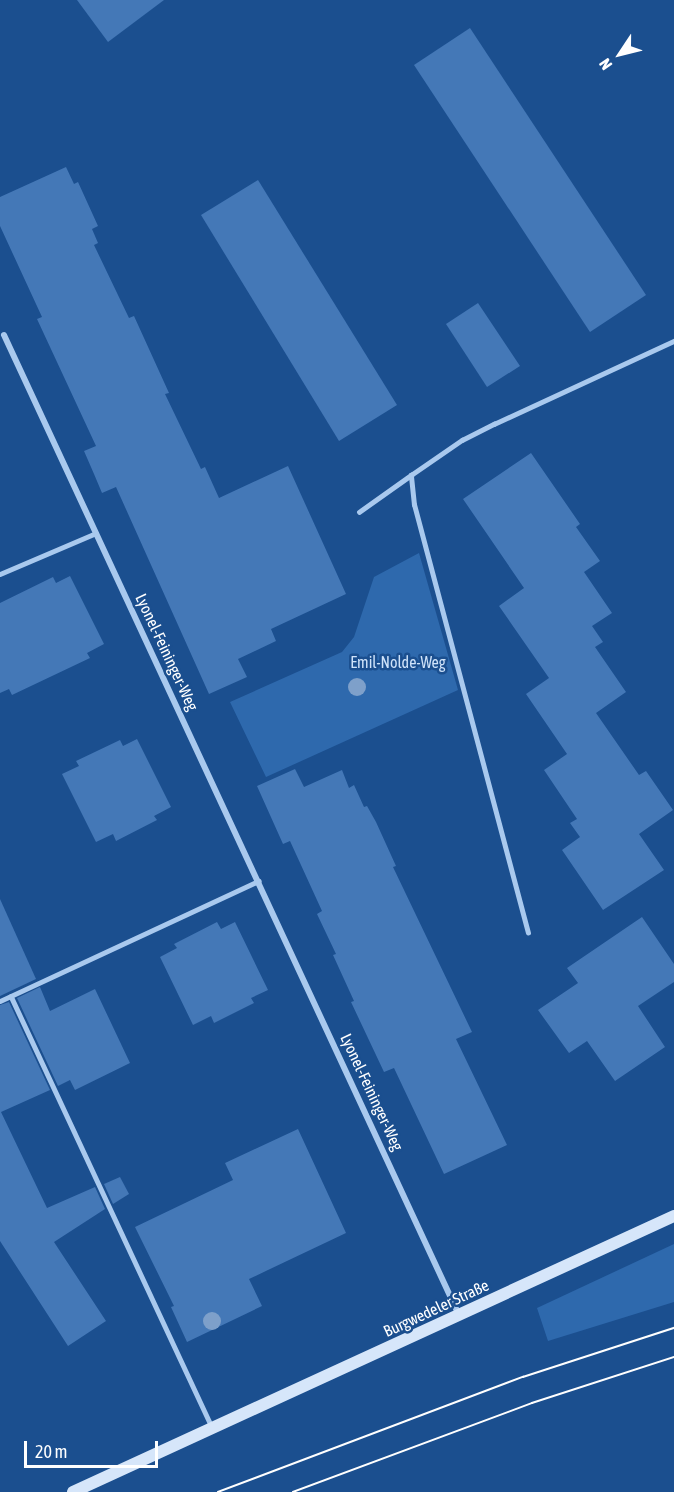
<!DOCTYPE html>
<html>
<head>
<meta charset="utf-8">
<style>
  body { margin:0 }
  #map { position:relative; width:674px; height:1492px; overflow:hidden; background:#1b4f8f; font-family:"Asap Condensed",sans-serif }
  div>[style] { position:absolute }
  .green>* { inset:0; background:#2e69ad }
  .building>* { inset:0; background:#4478b7 }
  .lane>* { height:4.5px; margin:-2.25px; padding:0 2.25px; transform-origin:2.25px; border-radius:2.25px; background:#a9c9ee }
  .street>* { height:6px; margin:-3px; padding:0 3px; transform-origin:3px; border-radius:3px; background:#a9c9ee }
  .secondary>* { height:12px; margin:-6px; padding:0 6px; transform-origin:6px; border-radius:6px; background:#d6e6fa }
  .tram>* { height:1.5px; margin:-0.75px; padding:0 0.75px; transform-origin:0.75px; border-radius:0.75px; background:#fff }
  .trees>* { width:18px; height:18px; margin:-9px; border-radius:50%; background:#7ea0ca }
  span { translate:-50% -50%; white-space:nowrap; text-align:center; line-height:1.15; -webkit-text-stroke:5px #1b4f8f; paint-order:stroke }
  .street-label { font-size:16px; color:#fff }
  .park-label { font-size:16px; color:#cfe3fa }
  .north { position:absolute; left:590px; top:24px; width:60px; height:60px; -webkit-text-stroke:4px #1b4f8f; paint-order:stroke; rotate:235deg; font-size:16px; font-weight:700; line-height:24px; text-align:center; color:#fff }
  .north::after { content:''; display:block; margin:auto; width:21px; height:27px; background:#fff; clip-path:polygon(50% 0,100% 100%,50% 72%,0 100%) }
  .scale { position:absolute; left:24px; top:1441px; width:134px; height:27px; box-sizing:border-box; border:3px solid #fff; border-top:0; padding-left:8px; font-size:18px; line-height:21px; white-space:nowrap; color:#fff; -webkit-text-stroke:4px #1b4f8f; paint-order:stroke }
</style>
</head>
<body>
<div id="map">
  <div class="green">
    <div style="clip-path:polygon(419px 553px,458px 690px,266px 777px,230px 702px,342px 652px,354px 637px,374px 577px)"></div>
    <div style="clip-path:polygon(674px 1244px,674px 1302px,548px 1341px,537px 1308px)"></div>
  </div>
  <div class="building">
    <div style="clip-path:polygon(77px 0,164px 0,108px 42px)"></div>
    <div style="clip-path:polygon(470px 28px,646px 295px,590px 332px,414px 65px)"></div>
    <div style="clip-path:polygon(66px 167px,74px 184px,78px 182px,98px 226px,92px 229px,98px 243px,94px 245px,129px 318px,134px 316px,169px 393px,165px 394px,201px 469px,205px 467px,219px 498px,288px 466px,346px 594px,271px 629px,276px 641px,238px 659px,247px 677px,209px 694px,116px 487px,102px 493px,94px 474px,84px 451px,96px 446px,37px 319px,42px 317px,0 226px,0 197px)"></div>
    <div style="clip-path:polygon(258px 180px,397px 405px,339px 441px,201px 215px)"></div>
    <div style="clip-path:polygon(478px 303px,520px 366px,487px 387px,446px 324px)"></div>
    <div style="clip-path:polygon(531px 453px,580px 524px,576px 527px,600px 561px,584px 572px,612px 613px,592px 626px,603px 642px,595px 647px,626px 692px,596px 713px,639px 775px,646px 771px,673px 810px,639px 834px,664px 870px,603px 910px,562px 850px,580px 837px,570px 823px,577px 819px,544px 770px,567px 754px,526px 694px,549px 678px,499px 606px,524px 588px,463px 499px)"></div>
    <div style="clip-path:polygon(70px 576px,104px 644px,87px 653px,90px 658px,12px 695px,9px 689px,0 693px,0 603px,53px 577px,56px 583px)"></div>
    <div style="clip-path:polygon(137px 739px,171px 807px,154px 816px,157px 820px,116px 841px,113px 834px,96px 842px,62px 774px,79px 766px,76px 761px,120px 740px,123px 746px)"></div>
    <div style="clip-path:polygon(295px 769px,304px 787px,342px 770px,349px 788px,354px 785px,364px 807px,367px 806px,376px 822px,396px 866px,393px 867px,472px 1032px,456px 1039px,507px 1145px,444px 1174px,394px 1068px,384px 1072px,351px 1002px,354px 1001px,333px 955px,336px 954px,317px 914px,322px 911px,290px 841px,283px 844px,257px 786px)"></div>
    <div style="clip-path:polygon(0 899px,36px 979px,0 996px)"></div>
    <div style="clip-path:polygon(642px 917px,674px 964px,674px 982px,638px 1006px,665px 1047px,615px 1081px,587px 1041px,569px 1053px,538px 1010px,578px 983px,567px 968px)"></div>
    <div style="clip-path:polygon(217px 922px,221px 929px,235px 922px,268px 990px,251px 998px,254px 1003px,214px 1023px,211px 1016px,193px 1025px,160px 957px,177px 948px,174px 944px)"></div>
    <div style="clip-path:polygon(40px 987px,50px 1011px,95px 989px,130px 1063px,75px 1090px,70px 1080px,58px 1086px,17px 998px)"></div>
    <div style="clip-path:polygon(9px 1002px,50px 1090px,1px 1112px,47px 1208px,95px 1187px,105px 1209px,54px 1242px,106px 1321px,68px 1346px,0 1241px,0 1005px)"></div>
    <div style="clip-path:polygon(298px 1129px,346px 1233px,249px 1279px,262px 1306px,187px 1342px,171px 1307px,174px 1306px,135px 1227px,233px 1180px,225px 1163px)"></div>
    <div style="clip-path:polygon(120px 1177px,129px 1194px,113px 1204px,104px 1184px)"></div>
  </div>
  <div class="lane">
    <div style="left:359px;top:512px;width:64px;rotate:-35.4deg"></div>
    <div style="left:0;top:574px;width:104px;rotate:-23.1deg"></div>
    <div style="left:528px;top:933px;width:443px;rotate:-104.9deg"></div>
    <div style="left:414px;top:505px;width:30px;rotate:-96deg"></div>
    <div style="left:411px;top:475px;width:62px;rotate:-34.5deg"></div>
    <div style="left:462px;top:440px;width:36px;rotate:-27deg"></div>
    <div style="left:494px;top:424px;width:198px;rotate:-24.8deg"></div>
    <div style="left:11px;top:996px;width:476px;rotate:65deg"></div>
    <div style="left:0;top:1001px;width:285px;rotate:-24.9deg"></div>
  </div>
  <div class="street">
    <div style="left:4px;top:335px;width:1080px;rotate:65.1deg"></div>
  </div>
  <div class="secondary">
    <div style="left:73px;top:1492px;width:661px;rotate:-24.67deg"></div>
  </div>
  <div class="tram">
    <div style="left:218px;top:1492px;width:326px;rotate:-20.7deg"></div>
    <div style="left:523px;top:1377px;width:159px;rotate:-18deg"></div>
    <div style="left:293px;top:1492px;width:255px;rotate:-20.4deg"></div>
    <div style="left:532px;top:1403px;width:149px;rotate:-17.9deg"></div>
  </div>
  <div class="trees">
    <div style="left:357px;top:687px"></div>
    <div style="left:212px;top:1321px"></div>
  </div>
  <div class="street-label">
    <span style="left:167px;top:652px;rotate:65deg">Lyonel-Feininger-Weg</span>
    <span style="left:372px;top:1092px;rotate:65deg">Lyonel-Feininger-Weg</span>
    <span style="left:436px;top:1308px;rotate:-25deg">Burgwedeler Straße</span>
  </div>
  <div class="park-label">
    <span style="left:398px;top:662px">Emil-Nolde-Weg</span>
  </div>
  <div class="north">N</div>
  <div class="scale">20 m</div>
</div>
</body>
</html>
